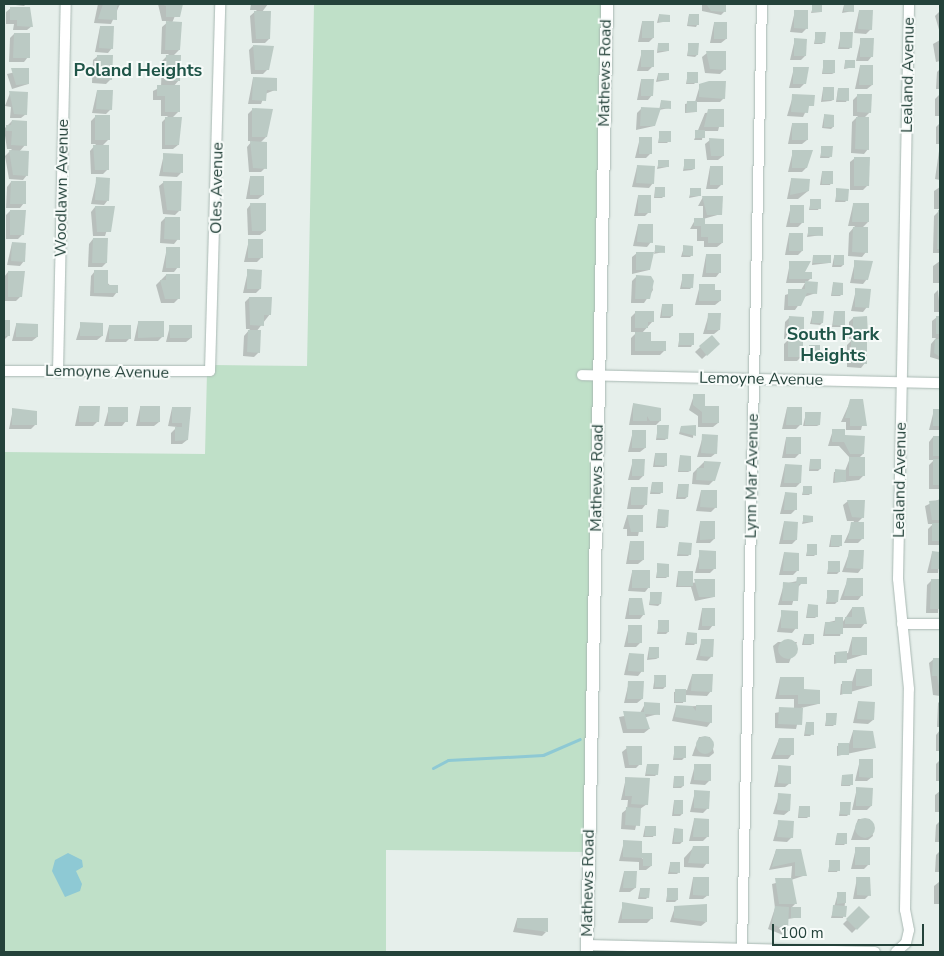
<!DOCTYPE html>
<html>
<head>
<meta charset="utf-8">
<style>
  body { margin:0 }
  #map { position:relative; width:944px; height:956px; overflow:hidden; background:#e6efeb; font-family:"Nunito Sans",sans-serif }
  div>[style] { position:absolute }
  .green>* { inset:0; background:#bfe0c8 }
  .water>* { inset:0; background:#8ec9d4 }
  .shadow>* { inset:0; background:#0003 }
  .stream>* { height:3px; margin:-1.5px; padding:0 1.5px; transform-origin:1.5px; border-radius:1.5px; background:#8ec9d4 }
  .building>* { inset:0; background:#bbcac4 }
  .round { border-radius:50% }
  .roads { filter:drop-shadow(0 0 1px #a8b8b2) drop-shadow(0 0 1px #a8b8b2) }
  .minor>* { height:10px; margin:-5px; padding:0 5px; transform-origin:5px; border-radius:5px; background:#fff }
  .tertiary>* { height:12px; margin:-6px; padding:0 6px; transform-origin:6px; border-radius:6px; background:#fff }
  span { translate:-50% -50%; white-space:nowrap; text-align:center; line-height:1.15; -webkit-text-stroke:4px #f7fbf9; paint-order:stroke }
  .street-label { font-size:16px; color:#24423a }
  .neighbourhood-label { font-size:18px; color:#1f5548; font-weight:700 }
  .frame { position:absolute; inset:0; border:5px solid #24423a; pointer-events:none }
  .scale { position:absolute; left:772px; top:924px; width:152px; height:22px; box-sizing:border-box; border:2px solid #24423a; border-top:0; padding-left:6px; font-size:15px; line-height:18px; white-space:nowrap; color:#24423a; -webkit-text-stroke:4px #f7fbf9; paint-order:stroke }
</style>
</head>
<body>
<div id="map">
  <div class="green">
    <div style="clip-path:polygon(314px 4px,607px 4px,589px 852px,386px 850px,386px 952px,4px 952px,4px 452px,205px 454px,207px 372px,213px 365px,307px 366px)"></div>
  </div>
  <div class="water">
    <div style="clip-path:polygon(68px 853px,82px 860px,83px 867px,76px 871px,82px 884px,80px 891px,65px 897px,52px 871px,55px 860px)"></div>
  </div>
  <div class="shadow">
    <div style="clip-path:polygon(7px 4px,26px 4px,24px 6px)"></div>
    <div style="clip-path:polygon(98px 4px,120px 4px,111px 24px,94px 23px)"></div>
    <div style="clip-path:polygon(158px 4px,180px 4px,172px 23px,179px 50px,173px 56px,179px 80px,173px 87px,179px 111px,172px 118px,178px 145px,173px 149px,162px 149px,162px 122px,168px 116px,161px 116px,161px 100px,153px 100px,153px 91px,161px 87px,162px 61px,169px 54px,161px 54px,162px 27px,169px 21px,162px 21px)"></div>
    <div style="clip-path:polygon(251px 4px,268px 4px,262px 12px,269px 39px,265px 43px,252px 43px,250px 16px,257px 10px,250px 10px)"></div>
    <div style="clip-path:polygon(702px 4px,725px 4px,725px 11px,721px 15px,702px 11px)"></div>
    <div style="clip-path:polygon(844px 5px,853px 11px,842px 13px)"></div>
    <div style="clip-path:polygon(12px 7px,32px 26px,27px 30px,13px 30px,14px 24px,6px 24px,6px 12px)"></div>
    <div style="clip-path:polygon(813px 7px,821px 12px,811px 13px)"></div>
    <div style="clip-path:polygon(795px 11px,807px 28px,802px 33px,790px 32px)"></div>
    <div style="clip-path:polygon(859px 11px,871px 29px,866px 34px,854px 33px)"></div>
    <div style="clip-path:polygon(939px 12px,940px 12px,940px 33px,935px 16px)"></div>
    <div style="clip-path:polygon(659px 15px,669px 21px,657px 23px)"></div>
    <div style="clip-path:polygon(689px 15px,697px 25px,696px 27px,687px 26px)"></div>
    <div style="clip-path:polygon(642px 22px,653px 38px,649px 42px,638px 42px)"></div>
    <div style="clip-path:polygon(714px 23px,726px 39px,721px 43px,710px 43px)"></div>
    <div style="clip-path:polygon(100px 27px,112px 48px,108px 53px,95px 52px)"></div>
    <div style="clip-path:polygon(816px 33px,824px 42px,822px 44px,814px 44px)"></div>
    <div style="clip-path:polygon(841px 33px,851px 47px,849px 49px,838px 49px)"></div>
    <div style="clip-path:polygon(14px 34px,28px 57px,24px 62px,9px 62px,10px 38px)"></div>
    <div style="clip-path:polygon(795px 39px,805px 56px,801px 60px,790px 60px)"></div>
    <div style="clip-path:polygon(861px 39px,872px 56px,868px 61px,856px 61px)"></div>
    <div style="clip-path:polygon(940px 40px,940px 61px,936px 62px,933px 44px)"></div>
    <div style="clip-path:polygon(658px 44px,668px 51px,657px 53px)"></div>
    <div style="clip-path:polygon(689px 44px,697px 55px,695px 57px,687px 56px)"></div>
    <div style="clip-path:polygon(253px 46px,268px 69px,263px 74px,251px 74px,249px 50px)"></div>
    <div style="clip-path:polygon(642px 51px,652px 67px,648px 71px,637px 71px)"></div>
    <div style="clip-path:polygon(707px 53px,725px 69px,720px 74px,705px 73px,702px 57px)"></div>
    <div style="clip-path:polygon(98px 56px,111px 79px,106px 84px,92px 83px,93px 60px)"></div>
    <div style="clip-path:polygon(824px 61px,834px 73px,832px 74px,822px 74px)"></div>
    <div style="clip-path:polygon(845px 62px,854px 67px,844px 69px)"></div>
    <div style="clip-path:polygon(860px 66px,872px 85px,867px 89px,855px 89px)"></div>
    <div style="clip-path:polygon(794px 68px,805px 83px,800px 88px,789px 88px)"></div>
    <div style="clip-path:polygon(28px 69px,28px 84px,12px 89px,7px 74px)"></div>
    <div style="clip-path:polygon(940px 69px,940px 89px,936px 89px,937px 72px)"></div>
    <div style="clip-path:polygon(688px 73px,696px 82px,694px 84px,686px 84px)"></div>
    <div style="clip-path:polygon(658px 74px,668px 80px,656px 82px)"></div>
    <div style="clip-path:polygon(253px 78px,275px 90px,265px 94px,261px 104px,248px 104px)"></div>
    <div style="clip-path:polygon(641px 80px,652px 95px,648px 100px,637px 100px)"></div>
    <div style="clip-path:polygon(700px 85px,724px 98px,720px 102px,696px 102px,696px 112px,685px 113px,685px 104px,695px 102px)"></div>
    <div style="clip-path:polygon(823px 89px,833px 100px,831px 101px,821px 102px)"></div>
    <div style="clip-path:polygon(838px 89px,847px 100px,846px 102px,836px 102px)"></div>
    <div style="clip-path:polygon(97px 91px,111px 109px,106px 114px,92px 113px)"></div>
    <div style="clip-path:polygon(10px 93px,26px 114px,21px 118px,10px 118px,11px 107px,5px 106px)"></div>
    <div style="clip-path:polygon(940px 94px,940px 116px,935px 116px,935px 99px)"></div>
    <div style="clip-path:polygon(858px 95px,870px 112px,864px 118px,868px 149px,864px 154px,851px 153px,852px 122px,858px 116px,853px 116px,853px 100px)"></div>
    <div style="clip-path:polygon(793px 96px,813px 96px,803px 117px,787px 116px)"></div>
    <div style="clip-path:polygon(661px 102px,669px 108px,659px 110px,654px 126px,636px 130px,637px 113px,641px 109px,659px 110px)"></div>
    <div style="clip-path:polygon(252px 110px,266px 137px,260px 143px,265px 168px,261px 172px,249px 172px,247px 147px,252px 141px,248px 141px,248px 114px)"></div>
    <div style="clip-path:polygon(723px 111px,718px 131px,703px 131px,702px 140px,694px 140px,705px 113px)"></div>
    <div style="clip-path:polygon(96px 116px,108px 140px,102px 146px,108px 169px,103px 174px,91px 174px,90px 151px,96px 144px,91px 144px,91px 121px)"></div>
    <div style="clip-path:polygon(824px 116px,833px 127px,831px 129px,822px 128px)"></div>
    <div style="clip-path:polygon(12px 121px,25px 145px,19px 152px,27px 175px,23px 180px,9px 179px,5px 156px,12px 149px,7px 149px,4px 129px)"></div>
    <div style="clip-path:polygon(940px 123px,940px 144px,936px 144px,936px 127px)"></div>
    <div style="clip-path:polygon(792px 124px,807px 140px,802px 144px,788px 144px)"></div>
    <div style="clip-path:polygon(660px 132px,669px 141px,667px 143px,658px 143px)"></div>
    <div style="clip-path:polygon(640px 138px,650px 154px,646px 158px,635px 158px)"></div>
    <div style="clip-path:polygon(710px 140px,723px 156px,718px 160px,707px 160px,705px 144px)"></div>
    <div style="clip-path:polygon(822px 147px,831px 156px,829px 158px,820px 158px)"></div>
    <div style="clip-path:polygon(793px 151px,806px 168px,802px 172px,788px 172px)"></div>
    <div style="clip-path:polygon(939px 151px,940px 180px,935px 179px)"></div>
    <div style="clip-path:polygon(164px 154px,181px 173px,177px 177px,159px 176px)"></div>
    <div style="clip-path:polygon(855px 158px,868px 185px,863px 190px,850px 190px,850px 162px)"></div>
    <div style="clip-path:polygon(685px 160px,694px 169px,692px 170px,683px 171px)"></div>
    <div style="clip-path:polygon(659px 161px,667px 167px,657px 169px)"></div>
    <div style="clip-path:polygon(637px 167px,653px 183px,649px 188px,632px 187px)"></div>
    <div style="clip-path:polygon(710px 167px,722px 184px,717px 189px,706px 189px)"></div>
    <div style="clip-path:polygon(822px 172px,831px 183px,830px 185px,820px 185px)"></div>
    <div style="clip-path:polygon(250px 177px,263px 195px,258px 199px,246px 199px)"></div>
    <div style="clip-path:polygon(97px 178px,108px 200px,104px 205px,91px 204px)"></div>
    <div style="clip-path:polygon(791px 180px,808px 191px,798px 199px,787px 199px)"></div>
    <div style="clip-path:polygon(11px 182px,24px 203px,20px 208px,6px 208px,7px 187px)"></div>
    <div style="clip-path:polygon(164px 182px,180px 210px,175px 215px,163px 214px,159px 186px)"></div>
    <div style="clip-path:polygon(940px 187px,940px 209px,934px 209px,934px 191px)"></div>
    <div style="clip-path:polygon(655px 189px,664px 196px,662px 198px,654px 198px)"></div>
    <div style="clip-path:polygon(691px 190px,699px 196px,689px 198px)"></div>
    <div style="clip-path:polygon(837px 190px,847px 200px,845px 202px,835px 202px)"></div>
    <div style="clip-path:polygon(638px 196px,649px 212px,645px 216px,634px 216px)"></div>
    <div style="clip-path:polygon(703px 197px,721px 214px,703px 219px,703px 226px,722px 243px,717px 247px,704px 247px,704px 241px,697px 241px,697px 229px,690px 229px,695px 220px,703px 220px,703px 206px,698px 206px)"></div>
    <div style="clip-path:polygon(811px 200px,819px 208px,818px 210px,809px 210px)"></div>
    <div style="clip-path:polygon(251px 204px,265px 231px,260px 235px,248px 235px,247px 209px)"></div>
    <div style="clip-path:polygon(853px 205px,868px 222px,862px 228px,866px 252px,862px 257px,848px 256px,849px 233px,855px 226px,848px 226px)"></div>
    <div style="clip-path:polygon(791px 206px,802px 223px,798px 227px,786px 227px)"></div>
    <div style="clip-path:polygon(95px 207px,114px 207px,105px 236px,93px 236px,91px 212px)"></div>
    <div style="clip-path:polygon(10px 211px,23px 234px,18px 239px,6px 239px,6px 215px)"></div>
    <div style="clip-path:polygon(938px 212px,940px 253px,933px 253px,934px 216px)"></div>
    <div style="clip-path:polygon(165px 218px,178px 239px,174px 244px,160px 243px,161px 222px)"></div>
    <div style="clip-path:polygon(638px 225px,651px 242px,647px 247px,633px 246px)"></div>
    <div style="clip-path:polygon(809px 228px,822px 235px,807px 237px)"></div>
    <div style="clip-path:polygon(789px 234px,802px 251px,798px 255px,785px 255px)"></div>
    <div style="clip-path:polygon(93px 239px,106px 263px,102px 267px,88px 267px,89px 244px)"></div>
    <div style="clip-path:polygon(249px 240px,261px 258px,257px 262px,244px 262px)"></div>
    <div style="clip-path:polygon(12px 243px,24px 261px,20px 266px,7px 265px)"></div>
    <div style="clip-path:polygon(656px 246px,664px 252px,653px 254px,649px 270px,632px 274px,632px 257px,637px 253px,654px 254px)"></div>
    <div style="clip-path:polygon(684px 247px,692px 255px,690px 257px,681px 257px)"></div>
    <div style="clip-path:polygon(167px 248px,178px 267px,174px 272px,162px 272px)"></div>
    <div style="clip-path:polygon(706px 255px,720px 272px,716px 277px,702px 277px)"></div>
    <div style="clip-path:polygon(813px 256px,829px 263px,812px 265px)"></div>
    <div style="clip-path:polygon(834px 257px,843px 265px,841px 267px,832px 267px)"></div>
    <div style="clip-path:polygon(940px 261px,940px 283px,933px 283px,933px 266px)"></div>
    <div style="clip-path:polygon(855px 262px,867px 279px,863px 284px,850px 283px)"></div>
    <div style="clip-path:polygon(790px 263px,810px 279px,807px 282px,816px 293px,804px 297px,795px 310px,784px 310px,785px 295px,801px 290px,805px 283px,786px 283px)"></div>
    <div style="clip-path:polygon(95px 271px,117px 292px,113px 297px,90px 296px,91px 276px)"></div>
    <div style="clip-path:polygon(248px 271px,260px 289px,256px 293px,243px 293px)"></div>
    <div style="clip-path:polygon(8px 272px,21px 296px,16px 301px,4px 301px,4px 277px)"></div>
    <div style="clip-path:polygon(166px 275px,178px 299px,174px 303px,161px 303px,156px 285px)"></div>
    <div style="clip-path:polygon(683px 275px,692px 287px,690px 289px,680px 289px)"></div>
    <div style="clip-path:polygon(636px 277px,650px 277px,653px 290px,644px 303px,631px 303px,632px 281px)"></div>
    <div style="clip-path:polygon(833px 284px,842px 294px,840px 296px,831px 296px)"></div>
    <div style="clip-path:polygon(700px 285px,714px 291px,720px 301px,715px 305px,695px 305px)"></div>
    <div style="clip-path:polygon(856px 290px,867px 307px,863px 312px,851px 311px)"></div>
    <div style="clip-path:polygon(938px 290px,940px 312px,934px 312px,934px 294px)"></div>
    <div style="clip-path:polygon(249px 298px,270px 314px,256px 332px,259px 352px,254px 357px,243px 356px,244px 336px,250px 329px,246px 329px,245px 302px)"></div>
    <div style="clip-path:polygon(662px 305px,672px 316px,670px 318px,660px 318px)"></div>
    <div style="clip-path:polygon(636px 312px,653px 321px,641px 334px,664px 351px,660px 355px,631px 355px,631px 338px,637px 332px,631px 332px,631px 317px)"></div>
    <div style="clip-path:polygon(813px 312px,822px 323px,820px 325px,810px 324px)"></div>
    <div style="clip-path:polygon(834px 312px,844px 325px,842px 327px,832px 327px)"></div>
    <div style="clip-path:polygon(709px 314px,719px 330px,714px 334px,703px 334px)"></div>
    <div style="clip-path:polygon(937px 317px,940px 317px,940px 360px,930px 357px,931px 344px,936px 338px,932px 338px,932px 321px)"></div>
    <div style="clip-path:polygon(789px 318px,802px 335px,798px 340px,802px 356px,797px 361px,784px 361px,784px 344px,789px 339px,784px 339px,785px 322px)"></div>
    <div style="clip-path:polygon(853px 318px,866px 334px,860px 341px,865px 363px,861px 368px,847px 367px,847px 345px,853px 339px,849px 339px,849px 322px)"></div>
    <div style="clip-path:polygon(8px 321px,9px 335px,4px 340px,4px 322px)"></div>
    <div style="clip-path:polygon(138px 323px,162px 337px,158px 341px,134px 341px)"></div>
    <div style="clip-path:polygon(81px 324px,102px 336px,97px 340px,76px 340px)"></div>
    <div style="clip-path:polygon(16px 325px,37px 337px,32px 341px,12px 341px)"></div>
    <div style="clip-path:polygon(109px 326px,130px 338px,126px 342px,105px 342px)"></div>
    <div style="clip-path:polygon(170px 326px,191px 338px,186px 342px,166px 342px)"></div>
    <div style="clip-path:polygon(680px 334px,692px 345px,691px 347px,678px 347px)"></div>
    <div style="clip-path:polygon(711px 337px,714px 348px,702px 359px,695px 352px)"></div>
    <div style="clip-path:polygon(809px 347px,819px 356px,817px 358px,808px 358px)"></div>
    <div style="clip-path:polygon(694px 395px,718px 423px,713px 427px,698px 427px,698px 416px,689px 410px)"></div>
    <div style="clip-path:polygon(851px 400px,865px 414px,861px 430px,846px 430px,846px 422px,841px 422px)"></div>
    <div style="clip-path:polygon(633px 404px,660px 410px,660px 421px,656px 425px,629px 425px)"></div>
    <div style="clip-path:polygon(79px 407px,98px 421px,93px 426px,75px 426px)"></div>
    <div style="clip-path:polygon(109px 408px,126px 421px,122px 426px,104px 426px)"></div>
    <div style="clip-path:polygon(140px 408px,159px 422px,154px 426px,136px 426px)"></div>
    <div style="clip-path:polygon(172px 408px,190px 408px,187px 440px,182px 444px,171px 444px,171px 433px,177px 427px,168px 426px)"></div>
    <div style="clip-path:polygon(787px 408px,801px 424px,796px 429px,782px 429px)"></div>
    <div style="clip-path:polygon(13px 409px,36px 424px,31px 429px,9px 429px)"></div>
    <div style="clip-path:polygon(934px 410px,940px 410px,940px 430px,929px 430px)"></div>
    <div style="clip-path:polygon(806px 413px,819px 425px,817px 426px,803px 426px)"></div>
    <div style="clip-path:polygon(658px 426px,667px 438px,665px 440px,656px 440px)"></div>
    <div style="clip-path:polygon(694px 427px,693px 438px,679px 434px,681px 427px)"></div>
    <div style="clip-path:polygon(833px 430px,863px 454px,859px 458px,863px 476px,859px 480px,833px 483px,834px 472px,845px 471px,850px 458px,839px 446px,828px 446px)"></div>
    <div style="clip-path:polygon(633px 431px,645px 448px,640px 452px,628px 452px)"></div>
    <div style="clip-path:polygon(703px 436px,716px 453px,711px 457px,697px 457px)"></div>
    <div style="clip-path:polygon(933px 437px,940px 437px,940px 489px,929px 489px,929px 465px,934px 460px,929px 460px,929px 442px)"></div>
    <div style="clip-path:polygon(786px 438px,799px 454px,795px 458px,782px 458px)"></div>
    <div style="clip-path:polygon(655px 454px,666px 465px,664px 467px,653px 467px)"></div>
    <div style="clip-path:polygon(680px 456px,690px 471px,688px 472px,678px 472px)"></div>
    <div style="clip-path:polygon(633px 460px,643px 476px,639px 480px,628px 480px)"></div>
    <div style="clip-path:polygon(810px 460px,820px 469px,818px 471px,809px 471px)"></div>
    <div style="clip-path:polygon(704px 462px,714px 480px,709px 485px,692px 484px,693px 473px)"></div>
    <div style="clip-path:polygon(785px 465px,800px 483px,796px 487px,780px 487px)"></div>
    <div style="clip-path:polygon(652px 483px,662px 492px,660px 494px,650px 494px)"></div>
    <div style="clip-path:polygon(678px 485px,687px 497px,685px 499px,676px 499px)"></div>
    <div style="clip-path:polygon(804px 487px,811px 493px,809px 495px,802px 495px)"></div>
    <div style="clip-path:polygon(631px 488px,646px 504px,642px 509px,627px 509px)"></div>
    <div style="clip-path:polygon(701px 491px,716px 507px,711px 512px,696px 511px)"></div>
    <div style="clip-path:polygon(785px 494px,796px 509px,791px 514px,780px 514px)"></div>
    <div style="clip-path:polygon(940px 499px,940px 545px,928px 545px,928px 529px,933px 524px,928px 524px,925px 506px)"></div>
    <div style="clip-path:polygon(848px 501px,863px 517px,856px 524px,862px 539px,858px 543px,844px 543px,854px 521px,847px 521px,843px 505px)"></div>
    <div style="clip-path:polygon(658px 510px,667px 526px,665px 528px,656px 528px)"></div>
    <div style="clip-path:polygon(627px 516px,642px 516px,638px 536px,627px 536px,627px 529px,623px 529px)"></div>
    <div style="clip-path:polygon(804px 517px,812px 522px,802px 524px)"></div>
    <div style="clip-path:polygon(700px 522px,714px 539px,710px 543px,696px 543px)"></div>
    <div style="clip-path:polygon(784px 522px,796px 540px,792px 544px,779px 544px)"></div>
    <div style="clip-path:polygon(831px 536px,841px 545px,839px 547px,829px 547px)"></div>
    <div style="clip-path:polygon(630px 542px,643px 560px,638px 564px,626px 564px)"></div>
    <div style="clip-path:polygon(679px 543px,690px 554px,688px 556px,677px 556px)"></div>
    <div style="clip-path:polygon(808px 546px,816px 554px,814px 556px,806px 556px)"></div>
    <div style="clip-path:polygon(850px 551px,862px 568px,858px 573px,842px 572px)"></div>
    <div style="clip-path:polygon(700px 552px,714px 569px,710px 573px,695px 573px)"></div>
    <div style="clip-path:polygon(784px 553px,797px 571px,793px 575px,779px 575px)"></div>
    <div style="clip-path:polygon(932px 553px,940px 553px,938px 573px,927px 573px)"></div>
    <div style="clip-path:polygon(829px 563px,839px 572px,837px 574px,827px 574px)"></div>
    <div style="clip-path:polygon(658px 565px,668px 576px,666px 578px,656px 578px)"></div>
    <div style="clip-path:polygon(632px 572px,649px 587px,645px 592px,628px 591px)"></div>
    <div style="clip-path:polygon(678px 572px,691px 583px,714px 580px,714px 597px,695px 601px,691px 587px,676px 587px)"></div>
    <div style="clip-path:polygon(806px 579px,797px 588px,792px 605px,778px 605px,784px 584px)"></div>
    <div style="clip-path:polygon(848px 579px,862px 595px,858px 600px,840px 600px)"></div>
    <div style="clip-path:polygon(932px 580px,940px 581px,938px 613px,926px 613px,927px 585px)"></div>
    <div style="clip-path:polygon(828px 591px,837px 602px,835px 604px,826px 604px)"></div>
    <div style="clip-path:polygon(651px 593px,660px 604px,658px 606px,649px 605px)"></div>
    <div style="clip-path:polygon(629px 599px,644px 614px,640px 619px,625px 619px)"></div>
    <div style="clip-path:polygon(808px 606px,817px 616px,815px 618px,806px 618px)"></div>
    <div style="clip-path:polygon(852px 608px,865px 623px,861px 628px,842px 628px,840px 636px,823px 636px,825px 623px,842px 619px,842px 623px)"></div>
    <div style="clip-path:polygon(702px 609px,713px 625px,709px 630px,698px 630px)"></div>
    <div style="clip-path:polygon(782px 612px,796px 628px,792px 633px,777px 632px)"></div>
    <div style="clip-path:polygon(659px 622px,668px 632px,666px 634px,657px 634px)"></div>
    <div style="clip-path:polygon(629px 626px,641px 642px,636px 647px,624px 647px)"></div>
    <div style="clip-path:polygon(687px 634px,696px 643px,694px 645px,685px 645px)"></div>
    <div style="clip-path:polygon(804px 635px,813px 643px,811px 645px,802px 645px)"></div>
    <div style="clip-path:polygon(852px 638px,866px 654px,834px 664px,834px 655px,848px 653px)"></div>
    <div style="clip-path:polygon(702px 640px,712px 656px,707px 661px,696px 660px)"></div>
    <div style="clip-path:polygon(778px 642px,797px 642px,789px 663px,776px 663px,773px 646px)"></div>
    <div style="clip-path:polygon(649px 648px,658px 658px,656px 659px,647px 660px)"></div>
    <div style="clip-path:polygon(629px 654px,642px 671px,638px 676px,624px 675px)"></div>
    <div style="clip-path:polygon(934px 659px,940px 659px,940px 696px,933px 695px,929px 663px)"></div>
    <div style="clip-path:polygon(856px 670px,871px 686px,840px 695px,841px 684px,852px 682px)"></div>
    <div style="clip-path:polygon(692px 675px,711px 691px,707px 696px,685px 695px,683px 703px,674px 703px,674px 692px,687px 690px)"></div>
    <div style="clip-path:polygon(655px 676px,665px 687px,663px 689px,653px 689px)"></div>
    <div style="clip-path:polygon(780px 678px,818px 704px,801px 708px,796px 729px,775px 728px,775px 713px,794px 709px,794px 699px,775px 699px)"></div>
    <div style="clip-path:polygon(629px 682px,642px 699px,637px 703px,624px 703px)"></div>
    <div style="clip-path:polygon(940px 701px,940px 727px,937px 727px,938px 703px)"></div>
    <div style="clip-path:polygon(858px 702px,873px 720px,868px 724px,853px 723px)"></div>
    <div style="clip-path:polygon(645px 704px,658px 714px,643px 718px,649px 729px,644px 733px,623px 733px,619px 717px,640px 713px)"></div>
    <div style="clip-path:polygon(697px 706px,711px 722px,707px 727px,672px 721px,676px 707px)"></div>
    <div style="clip-path:polygon(827px 714px,835px 724px,833px 726px,825px 726px)"></div>
    <div style="clip-path:polygon(806px 723px,812px 734px,810px 736px,804px 736px)"></div>
    <div style="clip-path:polygon(940px 730px,940px 751px,936px 751px,936px 735px)"></div>
    <div style="clip-path:polygon(853px 731px,875px 748px,837px 756px,837px 746px,849px 744px)"></div>
    <div style="clip-path:polygon(699px 737px,710px 737px,714px 753px,709px 757px,692px 756px)"></div>
    <div style="clip-path:polygon(779px 739px,792px 754px,788px 759px,771px 759px)"></div>
    <div style="clip-path:polygon(675px 747px,684px 758px,682px 760px,673px 760px)"></div>
    <div style="clip-path:polygon(627px 748px,640px 764px,636px 768px,625px 768px,622px 752px)"></div>
    <div style="clip-path:polygon(860px 760px,872px 777px,867px 781px,855px 781px)"></div>
    <div style="clip-path:polygon(940px 760px,940px 781px,936px 781px,936px 764px)"></div>
    <div style="clip-path:polygon(647px 765px,657px 774px,655px 776px,645px 776px)"></div>
    <div style="clip-path:polygon(695px 765px,710px 780px,705px 785px,690px 784px)"></div>
    <div style="clip-path:polygon(779px 766px,790px 783px,785px 787px,774px 787px)"></div>
    <div style="clip-path:polygon(842px 776px,851px 784px,850px 786px,841px 786px)"></div>
    <div style="clip-path:polygon(674px 777px,683px 786px,681px 788px,673px 788px)"></div>
    <div style="clip-path:polygon(626px 778px,647px 804px,640px 809px,635px 830px,621px 829px,622px 813px,627px 809px,628px 800px,621px 800px)"></div>
    <div style="clip-path:polygon(857px 788px,871px 806px,867px 810px,852px 810px)"></div>
    <div style="clip-path:polygon(940px 791px,940px 812px,935px 812px,935px 795px)"></div>
    <div style="clip-path:polygon(695px 792px,708px 808px,703px 813px,690px 812px)"></div>
    <div style="clip-path:polygon(779px 795px,789px 811px,784px 815px,773px 814px)"></div>
    <div style="clip-path:polygon(674px 801px,682px 814px,680px 816px,672px 816px)"></div>
    <div style="clip-path:polygon(841px 803px,849px 814px,847px 816px,839px 816px)"></div>
    <div style="clip-path:polygon(799px 807px,809px 816px,807px 818px,798px 818px)"></div>
    <div style="clip-path:polygon(858px 819px,870px 819px,873px 836px,868px 840px,851px 840px)"></div>
    <div style="clip-path:polygon(694px 820px,707px 837px,703px 841px,689px 841px)"></div>
    <div style="clip-path:polygon(779px 821px,792px 837px,787px 842px,773px 841px)"></div>
    <div style="clip-path:polygon(940px 821px,940px 842px,935px 842px,936px 825px)"></div>
    <div style="clip-path:polygon(645px 827px,654px 835px,653px 837px,643px 837px)"></div>
    <div style="clip-path:polygon(674px 830px,682px 842px,680px 844px,672px 844px)"></div>
    <div style="clip-path:polygon(837px 834px,846px 843px,844px 845px,835px 845px)"></div>
    <div style="clip-path:polygon(624px 842px,651px 866px,646px 870px,639px 870px,639px 862px,619px 861px)"></div>
    <div style="clip-path:polygon(694px 847px,707px 863px,703px 868px,684px 867px,684px 858px)"></div>
    <div style="clip-path:polygon(856px 848px,868px 865px,864px 869px,851px 869px)"></div>
    <div style="clip-path:polygon(776px 850px,800px 850px,806px 875px,791px 880px,796px 903px,791px 908px,800px 917px,788px 919px,783px 935px,768px 929px,775px 908px,772px 884px,791px 879px,792px 866px,769px 870px)"></div>
    <div style="clip-path:polygon(940px 851px,940px 872px,935px 872px,936px 855px)"></div>
    <div style="clip-path:polygon(830px 861px,838px 870px,837px 872px,828px 872px)"></div>
    <div style="clip-path:polygon(670px 864px,679px 872px,677px 874px,668px 874px)"></div>
    <div style="clip-path:polygon(624px 872px,635px 888px,630px 892px,619px 892px)"></div>
    <div style="clip-path:polygon(693px 878px,708px 895px,703px 899px,689px 899px)"></div>
    <div style="clip-path:polygon(857px 878px,869px 895px,865px 899px,853px 899px)"></div>
    <div style="clip-path:polygon(939px 882px,940px 904px,934px 904px,934px 886px)"></div>
    <div style="clip-path:polygon(640px 889px,648px 897px,646px 899px,638px 899px)"></div>
    <div style="clip-path:polygon(668px 889px,677px 900px,675px 902px,666px 902px)"></div>
    <div style="clip-path:polygon(838px 893px,845px 903px,843px 918px,831px 918px)"></div>
    <div style="clip-path:polygon(623px 904px,652px 918px,647px 923px,618px 923px)"></div>
    <div style="clip-path:polygon(675px 907px,706px 922px,701px 926px,670px 922px)"></div>
    <div style="clip-path:polygon(859px 908px,868px 917px,852px 933px,843px 924px)"></div>
    <div style="clip-path:polygon(517px 919px,546px 932px,542px 936px,513px 932px)"></div>
  </div>
  <div class="stream">
    <div style="left:433px;top:768px;width:17px;rotate:-28deg"></div>
    <div style="left:448px;top:760px;width:95px;rotate:-3deg"></div>
    <div style="left:543px;top:755px;width:40px;rotate:-23.4deg"></div>
  </div>
  <div class="building">
    <div style="clip-path:polygon(103px 4px,123px 4px,117px 6px,117px 20px,98px 19px)"></div>
    <div style="clip-path:polygon(161px 4px,183px 4px,180px 17px,166px 17px,166px 6px)"></div>
    <div style="clip-path:polygon(706px 4px,726px 4px,726px 12px,711px 11px)"></div>
    <div style="clip-path:polygon(844px 4px,854px 4px,854px 12px,844px 11px)"></div>
    <div style="clip-path:polygon(812px 5px,822px 5px,822px 12px,812px 12px)"></div>
    <div style="clip-path:polygon(10px 7px,30px 7px,33px 27px,17px 26px,17px 20px,10px 20px)"></div>
    <div style="clip-path:polygon(794px 10px,808px 10px,808px 29px,794px 28px)"></div>
    <div style="clip-path:polygon(859px 10px,873px 10px,872px 30px,858px 29px)"></div>
    <div style="clip-path:polygon(254px 11px,271px 11px,270px 39px,256px 39px)"></div>
    <div style="clip-path:polygon(659px 14px,670px 15px,670px 22px,659px 22px)"></div>
    <div style="clip-path:polygon(689px 14px,699px 14px,699px 25px,688px 25px)"></div>
    <div style="clip-path:polygon(166px 21px,182px 22px,180px 50px,165px 50px)"></div>
    <div style="clip-path:polygon(642px 21px,654px 21px,654px 38px,642px 38px)"></div>
    <div style="clip-path:polygon(714px 22px,727px 22px,727px 39px,714px 39px)"></div>
    <div style="clip-path:polygon(100px 26px,114px 26px,113px 49px,99px 48px)"></div>
    <div style="clip-path:polygon(815px 32px,826px 32px,825px 43px,815px 43px)"></div>
    <div style="clip-path:polygon(840px 32px,853px 32px,852px 48px,840px 47px)"></div>
    <div style="clip-path:polygon(14px 33px,30px 33px,30px 58px,13px 58px)"></div>
    <div style="clip-path:polygon(794px 38px,807px 39px,806px 56px,794px 56px)"></div>
    <div style="clip-path:polygon(860px 38px,874px 38px,873px 57px,860px 57px)"></div>
    <div style="clip-path:polygon(658px 43px,669px 43px,669px 51px,658px 51px)"></div>
    <div style="clip-path:polygon(688px 43px,699px 43px,698px 55px,688px 55px)"></div>
    <div style="clip-path:polygon(253px 45px,274px 46px,269px 70px,255px 70px)"></div>
    <div style="clip-path:polygon(641px 50px,654px 50px,654px 67px,641px 67px)"></div>
    <div style="clip-path:polygon(706px 51px,726px 51px,726px 70px,710px 69px)"></div>
    <div style="clip-path:polygon(97px 55px,113px 55px,112px 80px,96px 79px)"></div>
    <div style="clip-path:polygon(166px 55px,181px 55px,180px 81px,165px 81px)"></div>
    <div style="clip-path:polygon(823px 60px,835px 60px,835px 73px,823px 73px)"></div>
    <div style="clip-path:polygon(845px 60px,855px 60px,855px 68px,845px 68px)"></div>
    <div style="clip-path:polygon(860px 65px,873px 65px,873px 85px,859px 85px)"></div>
    <div style="clip-path:polygon(793px 67px,809px 67px,806px 84px,793px 84px)"></div>
    <div style="clip-path:polygon(11px 68px,29px 68px,29px 84px,16px 85px)"></div>
    <div style="clip-path:polygon(687px 72px,698px 72px,698px 83px,687px 83px)"></div>
    <div style="clip-path:polygon(658px 73px,669px 73px,669px 80px,658px 80px)"></div>
    <div style="clip-path:polygon(253px 77px,277px 78px,277px 91px,267px 90px,266px 101px,252px 100px)"></div>
    <div style="clip-path:polygon(641px 79px,654px 79px,653px 96px,641px 96px)"></div>
    <div style="clip-path:polygon(709px 81px,726px 81px,725px 99px,699px 97px,699px 84px)"></div>
    <div style="clip-path:polygon(157px 85px,180px 85px,180px 112px,165px 112px,165px 96px,157px 96px)"></div>
    <div style="clip-path:polygon(823px 87px,834px 87px,834px 100px,823px 100px)"></div>
    <div style="clip-path:polygon(838px 88px,849px 88px,849px 101px,837px 100px)"></div>
    <div style="clip-path:polygon(97px 90px,113px 90px,112px 110px,96px 109px)"></div>
    <div style="clip-path:polygon(9px 91px,28px 92px,27px 115px,14px 114px)"></div>
    <div style="clip-path:polygon(792px 94px,815px 95px,814px 106px,809px 106px,808px 113px,791px 112px)"></div>
    <div style="clip-path:polygon(857px 94px,872px 94px,871px 113px,857px 112px)"></div>
    <div style="clip-path:polygon(661px 100px,671px 101px,671px 109px,660px 108px)"></div>
    <div style="clip-path:polygon(687px 101px,697px 101px,697px 112px,686px 112px)"></div>
    <div style="clip-path:polygon(641px 107px,661px 108px,655px 126px,640px 126px)"></div>
    <div style="clip-path:polygon(252px 108px,273px 109px,267px 137px,252px 137px)"></div>
    <div style="clip-path:polygon(708px 109px,724px 109px,724px 127px,704px 127px)"></div>
    <div style="clip-path:polygon(824px 114px,834px 115px,834px 127px,824px 127px)"></div>
    <div style="clip-path:polygon(95px 115px,110px 115px,110px 140px,95px 140px)"></div>
    <div style="clip-path:polygon(165px 117px,182px 117px,179px 145px,165px 145px)"></div>
    <div style="clip-path:polygon(856px 117px,869px 117px,869px 150px,855px 149px)"></div>
    <div style="clip-path:polygon(12px 120px,27px 121px,27px 146px,11px 145px,12px 131px,6px 131px,6px 125px,11px 125px)"></div>
    <div style="clip-path:polygon(792px 123px,808px 123px,808px 140px,792px 140px)"></div>
    <div style="clip-path:polygon(695px 130px,705px 130px,705px 138px,695px 138px)"></div>
    <div style="clip-path:polygon(659px 131px,671px 131px,671px 142px,659px 142px)"></div>
    <div style="clip-path:polygon(639px 137px,652px 137px,652px 154px,639px 154px)"></div>
    <div style="clip-path:polygon(709px 138px,724px 139px,724px 156px,711px 156px)"></div>
    <div style="clip-path:polygon(250px 141px,267px 142px,267px 169px,253px 168px)"></div>
    <div style="clip-path:polygon(93px 145px,109px 145px,109px 170px,95px 170px)"></div>
    <div style="clip-path:polygon(821px 146px,833px 146px,832px 157px,821px 156px)"></div>
    <div style="clip-path:polygon(9px 150px,29px 151px,28px 176px,13px 175px)"></div>
    <div style="clip-path:polygon(792px 150px,813px 150px,807px 168px,792px 168px)"></div>
    <div style="clip-path:polygon(163px 153px,183px 154px,183px 173px,163px 172px)"></div>
    <div style="clip-path:polygon(854px 157px,870px 157px,869px 186px,854px 186px)"></div>
    <div style="clip-path:polygon(684px 159px,695px 159px,695px 169px,684px 169px)"></div>
    <div style="clip-path:polygon(658px 160px,669px 160px,669px 167px,658px 167px)"></div>
    <div style="clip-path:polygon(637px 165px,655px 166px,654px 184px,636px 183px)"></div>
    <div style="clip-path:polygon(710px 166px,723px 166px,723px 185px,710px 185px)"></div>
    <div style="clip-path:polygon(822px 171px,833px 171px,833px 184px,822px 184px)"></div>
    <div style="clip-path:polygon(250px 176px,264px 176px,264px 195px,250px 195px)"></div>
    <div style="clip-path:polygon(96px 177px,110px 178px,109px 201px,95px 200px)"></div>
    <div style="clip-path:polygon(791px 178px,810px 179px,809px 191px,790px 195px)"></div>
    <div style="clip-path:polygon(11px 181px,26px 181px,26px 204px,10px 204px)"></div>
    <div style="clip-path:polygon(163px 181px,182px 181px,181px 211px,167px 210px)"></div>
    <div style="clip-path:polygon(655px 187px,665px 187px,665px 197px,655px 197px)"></div>
    <div style="clip-path:polygon(690px 188px,701px 188px,701px 196px,690px 196px)"></div>
    <div style="clip-path:polygon(836px 188px,849px 189px,848px 201px,836px 200px)"></div>
    <div style="clip-path:polygon(638px 195px,651px 195px,651px 213px,638px 213px)"></div>
    <div style="clip-path:polygon(702px 196px,723px 196px,722px 215px,707px 215px)"></div>
    <div style="clip-path:polygon(810px 199px,821px 199px,821px 209px,810px 209px)"></div>
    <div style="clip-path:polygon(250px 203px,266px 203px,266px 231px,252px 231px)"></div>
    <div style="clip-path:polygon(853px 203px,869px 203px,869px 222px,852px 222px)"></div>
    <div style="clip-path:polygon(790px 205px,804px 205px,804px 223px,790px 223px)"></div>
    <div style="clip-path:polygon(95px 206px,115px 206px,111px 232px,97px 232px)"></div>
    <div style="clip-path:polygon(10px 210px,26px 210px,24px 235px,10px 235px)"></div>
    <div style="clip-path:polygon(938px 210px,940px 210px,940px 249px,937px 249px)"></div>
    <div style="clip-path:polygon(165px 217px,180px 217px,180px 240px,164px 239px)"></div>
    <div style="clip-path:polygon(694px 218px,705px 218px,705px 224px,723px 224px,723px 243px,708px 243px,708px 237px,701px 237px,701px 226px,694px 226px)"></div>
    <div style="clip-path:polygon(638px 224px,653px 224px,653px 243px,637px 242px)"></div>
    <div style="clip-path:polygon(808px 227px,823px 227px,823px 236px,808px 235px)"></div>
    <div style="clip-path:polygon(853px 227px,868px 227px,868px 253px,852px 252px)"></div>
    <div style="clip-path:polygon(789px 233px,803px 233px,803px 251px,789px 251px)"></div>
    <div style="clip-path:polygon(93px 238px,108px 238px,107px 263px,92px 263px)"></div>
    <div style="clip-path:polygon(248px 239px,263px 239px,263px 258px,248px 258px)"></div>
    <div style="clip-path:polygon(12px 242px,26px 243px,25px 262px,11px 261px)"></div>
    <div style="clip-path:polygon(655px 245px,665px 246px,665px 253px,655px 252px)"></div>
    <div style="clip-path:polygon(683px 245px,693px 246px,693px 256px,683px 255px)"></div>
    <div style="clip-path:polygon(166px 247px,180px 247px,180px 268px,166px 268px)"></div>
    <div style="clip-path:polygon(636px 252px,654px 252px,650px 270px,636px 270px)"></div>
    <div style="clip-path:polygon(706px 254px,721px 254px,721px 273px,706px 273px)"></div>
    <div style="clip-path:polygon(813px 255px,831px 255px,831px 263px,813px 263px)"></div>
    <div style="clip-path:polygon(834px 255px,844px 255px,844px 265px,834px 265px)"></div>
    <div style="clip-path:polygon(854px 260px,873px 261px,868px 280px,854px 279px)"></div>
    <div style="clip-path:polygon(789px 261px,811px 261px,805px 272px,812px 272px,812px 279px,789px 279px)"></div>
    <div style="clip-path:polygon(247px 269px,262px 270px,261px 289px,247px 289px)"></div>
    <div style="clip-path:polygon(94px 270px,108px 270px,108px 285px,118px 285px,118px 293px,94px 293px)"></div>
    <div style="clip-path:polygon(8px 271px,25px 271px,22px 297px,8px 297px)"></div>
    <div style="clip-path:polygon(166px 274px,180px 274px,180px 299px,165px 299px,160px 280px,166px 280px)"></div>
    <div style="clip-path:polygon(682px 274px,694px 274px,693px 288px,682px 287px)"></div>
    <div style="clip-path:polygon(636px 275px,651px 276px,654px 281px,650px 299px,635px 299px)"></div>
    <div style="clip-path:polygon(805px 281px,818px 282px,817px 294px,807px 293px,801px 306px,788px 306px,788px 289px,805px 289px)"></div>
    <div style="clip-path:polygon(833px 282px,843px 283px,843px 295px,832px 295px)"></div>
    <div style="clip-path:polygon(699px 284px,715px 284px,715px 290px,721px 290px,721px 301px,699px 301px)"></div>
    <div style="clip-path:polygon(855px 288px,871px 289px,869px 308px,855px 307px)"></div>
    <div style="clip-path:polygon(249px 297px,272px 297px,271px 315px,264px 315px,264px 326px,250px 325px)"></div>
    <div style="clip-path:polygon(662px 304px,673px 304px,673px 316px,662px 316px)"></div>
    <div style="clip-path:polygon(635px 311px,654px 311px,654px 322px,648px 322px,648px 328px,635px 328px)"></div>
    <div style="clip-path:polygon(812px 311px,824px 311px,823px 323px,812px 323px)"></div>
    <div style="clip-path:polygon(834px 311px,845px 311px,845px 326px,833px 325px)"></div>
    <div style="clip-path:polygon(708px 313px,721px 313px,720px 330px,707px 330px)"></div>
    <div style="clip-path:polygon(789px 316px,804px 317px,804px 336px,788px 335px)"></div>
    <div style="clip-path:polygon(867px 316px,868px 335px,853px 335px,853px 317px)"></div>
    <div style="clip-path:polygon(936px 316px,940px 316px,940px 334px,936px 334px)"></div>
    <div style="clip-path:polygon(4px 320px,10px 320px,10px 336px,4px 336px)"></div>
    <div style="clip-path:polygon(138px 321px,164px 321px,164px 337px,138px 338px)"></div>
    <div style="clip-path:polygon(80px 322px,103px 323px,103px 336px,80px 336px)"></div>
    <div style="clip-path:polygon(16px 323px,38px 324px,38px 337px,16px 337px)"></div>
    <div style="clip-path:polygon(109px 325px,131px 325px,131px 339px,109px 339px)"></div>
    <div style="clip-path:polygon(169px 325px,192px 325px,192px 338px,170px 338px)"></div>
    <div style="clip-path:polygon(248px 330px,261px 330px,260px 353px,247px 352px)"></div>
    <div style="clip-path:polygon(635px 332px,651px 332px,651px 341px,666px 341px,666px 351px,635px 351px)"></div>
    <div style="clip-path:polygon(679px 333px,694px 333px,694px 345px,679px 345px)"></div>
    <div style="clip-path:polygon(712px 335px,720px 344px,707px 356px,699px 346px)"></div>
    <div style="clip-path:polygon(788px 338px,803px 339px,803px 357px,788px 357px)"></div>
    <div style="clip-path:polygon(935px 339px,940px 339px,940px 357px,934px 353px)"></div>
    <div style="clip-path:polygon(851px 340px,867px 340px,867px 364px,851px 363px)"></div>
    <div style="clip-path:polygon(809px 345px,820px 345px,820px 357px,809px 357px)"></div>
    <div style="clip-path:polygon(693px 394px,705px 394px,705px 406px,719px 406px,719px 423px,702px 423px,702px 412px,693px 405px)"></div>
    <div style="clip-path:polygon(850px 399px,863px 399px,867px 426px,850px 426px,850px 418px,845px 418px)"></div>
    <div style="clip-path:polygon(633px 403px,661px 408px,661px 421px,650px 421px,647px 416px,647px 421px,633px 421px)"></div>
    <div style="clip-path:polygon(79px 406px,100px 406px,99px 422px,79px 422px)"></div>
    <div style="clip-path:polygon(140px 406px,160px 406px,160px 422px,140px 422px)"></div>
    <div style="clip-path:polygon(108px 407px,128px 407px,128px 422px,108px 422px)"></div>
    <div style="clip-path:polygon(172px 407px,191px 407px,188px 440px,175px 441px,175px 427px,182px 427px,182px 423px,172px 423px)"></div>
    <div style="clip-path:polygon(787px 407px,802px 407px,802px 425px,786px 425px)"></div>
    <div style="clip-path:polygon(12px 408px,37px 411px,37px 425px,12px 425px)"></div>
    <div style="clip-path:polygon(933px 409px,940px 409px,940px 426px,933px 426px)"></div>
    <div style="clip-path:polygon(805px 412px,821px 412px,820px 425px,805px 425px)"></div>
    <div style="clip-path:polygon(657px 425px,669px 425px,668px 439px,657px 438px)"></div>
    <div style="clip-path:polygon(696px 425px,696px 436px,680px 432px,681px 426px)"></div>
    <div style="clip-path:polygon(832px 429px,845px 429px,845px 435px,865px 436px,864px 454px,850px 454px,844px 442px,832px 442px)"></div>
    <div style="clip-path:polygon(632px 430px,646px 430px,646px 448px,632px 448px)"></div>
    <div style="clip-path:polygon(702px 434px,718px 435px,717px 454px,701px 453px)"></div>
    <div style="clip-path:polygon(933px 436px,940px 436px,940px 456px,933px 456px)"></div>
    <div style="clip-path:polygon(786px 437px,801px 437px,801px 454px,786px 454px)"></div>
    <div style="clip-path:polygon(655px 453px,667px 453px,667px 466px,655px 465px)"></div>
    <div style="clip-path:polygon(680px 455px,691px 456px,691px 471px,679px 471px)"></div>
    <div style="clip-path:polygon(849px 457px,865px 457px,865px 476px,849px 476px)"></div>
    <div style="clip-path:polygon(632px 459px,645px 459px,644px 476px,632px 476px)"></div>
    <div style="clip-path:polygon(810px 459px,821px 459px,821px 469px,810px 469px)"></div>
    <div style="clip-path:polygon(933px 459px,940px 459px,940px 485px,933px 485px)"></div>
    <div style="clip-path:polygon(704px 461px,721px 462px,715px 481px,696px 480px,697px 468px,704px 468px)"></div>
    <div style="clip-path:polygon(785px 464px,802px 465px,801px 483px,784px 483px)"></div>
    <div style="clip-path:polygon(835px 469px,846px 470px,846px 482px,835px 482px)"></div>
    <div style="clip-path:polygon(652px 482px,663px 482px,663px 493px,651px 492px)"></div>
    <div style="clip-path:polygon(678px 484px,689px 484px,688px 497px,678px 497px)"></div>
    <div style="clip-path:polygon(803px 486px,812px 486px,812px 494px,803px 494px)"></div>
    <div style="clip-path:polygon(631px 487px,648px 487px,647px 505px,631px 505px)"></div>
    <div style="clip-path:polygon(701px 490px,717px 490px,717px 508px,700px 507px)"></div>
    <div style="clip-path:polygon(785px 492px,797px 493px,797px 510px,784px 510px)"></div>
    <div style="clip-path:polygon(847px 500px,865px 500px,864px 518px,852px 517px)"></div>
    <div style="clip-path:polygon(940px 500px,940px 520px,932px 520px,929px 501px)"></div>
    <div style="clip-path:polygon(658px 509px,669px 510px,668px 527px,657px 526px)"></div>
    <div style="clip-path:polygon(627px 515px,643px 515px,643px 532px,631px 532px)"></div>
    <div style="clip-path:polygon(803px 515px,813px 516px,813px 522px,803px 522px)"></div>
    <div style="clip-path:polygon(700px 521px,715px 521px,715px 539px,700px 540px)"></div>
    <div style="clip-path:polygon(784px 521px,798px 522px,797px 540px,783px 540px)"></div>
    <div style="clip-path:polygon(851px 522px,864px 522px,864px 539px,848px 539px)"></div>
    <div style="clip-path:polygon(932px 523px,940px 523px,940px 541px,932px 541px)"></div>
    <div style="clip-path:polygon(831px 535px,842px 535px,842px 546px,831px 546px)"></div>
    <div style="clip-path:polygon(630px 541px,644px 541px,644px 560px,629px 560px)"></div>
    <div style="clip-path:polygon(679px 542px,692px 543px,691px 555px,678px 554px)"></div>
    <div style="clip-path:polygon(807px 544px,817px 544px,817px 555px,807px 555px)"></div>
    <div style="clip-path:polygon(699px 550px,716px 551px,716px 569px,699px 569px)"></div>
    <div style="clip-path:polygon(849px 550px,864px 550px,863px 569px,846px 568px)"></div>
    <div style="clip-path:polygon(932px 551px,940px 552px,940px 569px,931px 569px)"></div>
    <div style="clip-path:polygon(784px 552px,799px 553px,799px 571px,783px 571px)"></div>
    <div style="clip-path:polygon(828px 561px,840px 561px,840px 572px,828px 572px)"></div>
    <div style="clip-path:polygon(657px 563px,669px 564px,669px 577px,657px 577px)"></div>
    <div style="clip-path:polygon(632px 570px,650px 570px,650px 588px,632px 588px)"></div>
    <div style="clip-path:polygon(678px 571px,693px 571px,693px 586px,678px 586px)"></div>
    <div style="clip-path:polygon(797px 577px,807px 577px,807px 584px,799px 584px,798px 601px,782px 601px,783px 582px,796px 583px)"></div>
    <div style="clip-path:polygon(847px 578px,863px 578px,863px 596px,844px 596px)"></div>
    <div style="clip-path:polygon(694px 579px,715px 579px,715px 597px,699px 597px)"></div>
    <div style="clip-path:polygon(931px 579px,940px 579px,940px 609px,930px 609px)"></div>
    <div style="clip-path:polygon(827px 590px,839px 590px,838px 602px,827px 602px)"></div>
    <div style="clip-path:polygon(650px 592px,662px 592px,661px 604px,650px 604px)"></div>
    <div style="clip-path:polygon(629px 598px,642px 598px,645px 615px,629px 615px)"></div>
    <div style="clip-path:polygon(808px 604px,818px 605px,818px 617px,807px 617px)"></div>
    <div style="clip-path:polygon(852px 607px,864px 607px,867px 624px,845px 624px,845px 617px,852px 617px)"></div>
    <div style="clip-path:polygon(702px 608px,715px 608px,715px 626px,702px 626px)"></div>
    <div style="clip-path:polygon(781px 610px,798px 611px,798px 629px,781px 628px)"></div>
    <div style="clip-path:polygon(835px 617px,843px 617px,843px 634px,825px 634px,825px 622px,835px 622px)"></div>
    <div style="clip-path:polygon(658px 620px,669px 620px,669px 632px,658px 632px)"></div>
    <div style="clip-path:polygon(628px 625px,642px 625px,642px 643px,628px 643px)"></div>
    <div style="clip-path:polygon(687px 632px,697px 633px,697px 644px,686px 643px)"></div>
    <div style="clip-path:polygon(804px 634px,814px 634px,814px 644px,804px 644px)"></div>
    <div style="clip-path:polygon(852px 637px,867px 637px,867px 655px,852px 655px)"></div>
    <div class="round" style="left:778px;top:639px;width:20px;height:20px"></div>
    <div style="clip-path:polygon(701px 639px,714px 639px,713px 657px,700px 656px)"></div>
    <div style="clip-path:polygon(649px 647px,659px 647px,659px 658px,649px 658px)"></div>
    <div style="clip-path:polygon(847px 651px,847px 663px,836px 663px,835px 652px)"></div>
    <div style="clip-path:polygon(629px 653px,644px 654px,644px 672px,628px 671px)"></div>
    <div style="clip-path:polygon(933px 658px,940px 658px,940px 692px,937px 676px,932px 676px)"></div>
    <div style="clip-path:polygon(856px 669px,872px 669px,872px 686px,856px 686px)"></div>
    <div style="clip-path:polygon(692px 674px,713px 674px,712px 692px,691px 691px)"></div>
    <div style="clip-path:polygon(654px 675px,666px 675px,666px 687px,655px 687px)"></div>
    <div style="clip-path:polygon(780px 677px,804px 677px,804px 689px,820px 690px,820px 704px,798px 704px,798px 695px,779px 695px)"></div>
    <div style="clip-path:polygon(628px 681px,644px 681px,643px 699px,627px 699px)"></div>
    <div style="clip-path:polygon(842px 681px,852px 681px,852px 694px,842px 694px)"></div>
    <div style="clip-path:polygon(675px 689px,686px 689px,686px 702px,675px 702px)"></div>
    <div style="clip-path:polygon(858px 701px,875px 702px,874px 720px,857px 719px)"></div>
    <div style="clip-path:polygon(644px 702px,660px 703px,660px 715px,645px 714px,650px 729px,627px 729px,623px 711px,644px 712px)"></div>
    <div style="clip-path:polygon(676px 705px,692px 706px,696px 711px,696px 705px,712px 705px,712px 723px,675px 717px)"></div>
    <div style="clip-path:polygon(779px 707px,803px 708px,802px 725px,778px 724px)"></div>
    <div style="clip-path:polygon(826px 713px,837px 713px,836px 725px,826px 725px)"></div>
    <div style="clip-path:polygon(806px 722px,814px 722px,814px 735px,805px 734px)"></div>
    <div style="clip-path:polygon(853px 730px,873px 731px,876px 748px,853px 748px)"></div>
    <div class="round" style="left:696px;top:736px;width:18px;height:18px"></div>
    <div style="clip-path:polygon(779px 738px,794px 738px,794px 755px,775px 755px)"></div>
    <div style="clip-path:polygon(838px 743px,849px 743px,849px 755px,838px 755px)"></div>
    <div style="clip-path:polygon(626px 746px,642px 746px,642px 765px,629px 765px)"></div>
    <div style="clip-path:polygon(674px 746px,686px 746px,686px 758px,674px 758px)"></div>
    <div style="clip-path:polygon(859px 759px,873px 759px,873px 778px,859px 777px)"></div>
    <div style="clip-path:polygon(647px 764px,659px 764px,658px 775px,646px 774px)"></div>
    <div style="clip-path:polygon(694px 764px,711px 764px,711px 781px,694px 780px)"></div>
    <div style="clip-path:polygon(778px 765px,791px 766px,791px 784px,778px 783px)"></div>
    <div style="clip-path:polygon(853px 774px,853px 785px,842px 785px,842px 775px)"></div>
    <div style="clip-path:polygon(674px 776px,684px 776px,684px 786px,674px 787px)"></div>
    <div style="clip-path:polygon(625px 777px,650px 778px,648px 805px,631px 804px,632px 796px,625px 796px)"></div>
    <div style="clip-path:polygon(856px 787px,873px 788px,872px 806px,856px 806px)"></div>
    <div style="clip-path:polygon(694px 790px,710px 791px,709px 809px,694px 808px)"></div>
    <div style="clip-path:polygon(778px 793px,791px 794px,790px 811px,777px 810px)"></div>
    <div style="clip-path:polygon(674px 800px,683px 800px,683px 814px,674px 814px)"></div>
    <div style="clip-path:polygon(840px 802px,851px 802px,850px 815px,840px 814px)"></div>
    <div style="clip-path:polygon(799px 806px,810px 806px,810px 817px,799px 817px)"></div>
    <div style="clip-path:polygon(626px 807px,641px 808px,640px 826px,625px 825px)"></div>
    <div style="clip-path:polygon(694px 818px,709px 819px,709px 837px,693px 837px)"></div>
    <div class="round" style="left:855px;top:818px;width:20px;height:20px"></div>
    <div style="clip-path:polygon(778px 820px,794px 821px,793px 838px,777px 837px)"></div>
    <div style="clip-path:polygon(645px 826px,656px 826px,656px 836px,645px 836px)"></div>
    <div style="clip-path:polygon(674px 828px,683px 829px,683px 842px,674px 842px)"></div>
    <div style="clip-path:polygon(837px 833px,847px 833px,847px 844px,836px 844px)"></div>
    <div style="clip-path:polygon(623px 840px,642px 841px,642px 853px,652px 853px,652px 866px,643px 866px,643px 858px,623px 857px)"></div>
    <div style="clip-path:polygon(693px 846px,709px 846px,709px 864px,688px 863px)"></div>
    <div style="clip-path:polygon(855px 847px,870px 847px,870px 865px,855px 865px)"></div>
    <div style="clip-path:polygon(776px 849px,801px 849px,807px 876px,795px 876px,795px 862px,772px 867px)"></div>
    <div style="clip-path:polygon(829px 860px,840px 860px,840px 871px,829px 871px)"></div>
    <div style="clip-path:polygon(670px 862px,680px 862px,680px 873px,670px 872px)"></div>
    <div style="clip-path:polygon(624px 871px,637px 871px,636px 888px,623px 888px)"></div>
    <div style="clip-path:polygon(693px 877px,709px 877px,709px 896px,693px 895px)"></div>
    <div style="clip-path:polygon(856px 877px,870px 877px,871px 896px,857px 895px)"></div>
    <div style="clip-path:polygon(775px 878px,792px 878px,797px 904px,779px 904px)"></div>
    <div style="clip-path:polygon(640px 888px,650px 888px,649px 898px,640px 897px)"></div>
    <div style="clip-path:polygon(667px 888px,678px 888px,678px 900px,667px 900px)"></div>
    <div style="clip-path:polygon(837px 892px,846px 892px,846px 903px,837px 904px)"></div>
    <div style="clip-path:polygon(622px 902px,653px 907px,653px 919px,622px 919px)"></div>
    <div style="clip-path:polygon(707px 904px,707px 922px,674px 918px,674px 906px)"></div>
    <div style="clip-path:polygon(833px 905px,847px 906px,846px 917px,832px 916px)"></div>
    <div style="clip-path:polygon(775px 906px,789px 907px,788px 931px,772px 924px)"></div>
    <div style="clip-path:polygon(859px 906px,870px 917px,857px 930px,846px 919px)"></div>
    <div style="clip-path:polygon(791px 907px,801px 907px,801px 918px,791px 918px)"></div>
    <div style="clip-path:polygon(517px 918px,548px 918px,548px 932px,517px 928px)"></div>
  </div>
  <div class="roads">
    <div class="minor">
      <div style="left:4px;top:371px;width:206px"></div>
      <div style="left:210px;top:371px;width:367px;rotate:-88.4deg"></div>
      <div style="left:58px;top:372px;width:368px;rotate:-88.8deg"></div>
      <div style="left:582px;top:375px;width:358px;rotate:1.3deg"></div>
      <div style="left:902px;top:624px;width:38px"></div>
      <div style="left:587px;top:945px;width:288px;rotate:1.4deg"></div>
      <div style="left:742px;top:948px;width:944px;rotate:-88.79deg"></div>
      <div style="left:896px;top:952px;width:13px;rotate:-42deg"></div>
      <div style="left:906px;top:943px;width:13px;rotate:-77deg"></div>
      <div style="left:909px;top:930px;width:20px;rotate:-101deg"></div>
      <div style="left:905px;top:910px;width:221px;rotate:-89deg"></div>
      <div style="left:909px;top:689px;width:111px;rotate:-95.7deg"></div>
      <div style="left:898px;top:579px;width:575px;rotate:-88.9deg"></div>
    </div>
    <div class="tertiary">
      <div style="left:587px;top:952px;width:948px;rotate:-88.79deg"></div>
    </div>
  </div>
  <div class="street-label">
    <span style="left:605px;top:73px;rotate:-89deg">Mathews Road</span>
    <span style="left:908px;top:75px;rotate:-89deg">Lealand Avenue</span>
    <span style="left:62px;top:188px;rotate:-89deg">Woodlawn Avenue</span>
    <span style="left:217px;top:188px;rotate:-89deg">Oles Avenue</span>
    <span style="left:107px;top:372px;rotate:1deg">Lemoyne Avenue</span>
    <span style="left:761px;top:379px;rotate:1deg">Lemoyne Avenue</span>
    <span style="left:752px;top:476px;rotate:-89deg">Lynn Mar Avenue</span>
    <span style="left:597px;top:478px;rotate:-89deg">Mathews Road</span>
    <span style="left:900px;top:480px;rotate:-89deg">Lealand Avenue</span>
    <span style="left:588px;top:883px;rotate:-89deg">Mathews Road</span>
  </div>
  <div class="neighbourhood-label">
    <span style="left:138px;top:70px">Poland Heights</span>
    <span style="left:833px;top:345px">South Park<br>Heights</span>
  </div>
  <div class="frame"></div>
  <div class="scale">100 m</div>
</div>
</body>
</html>
